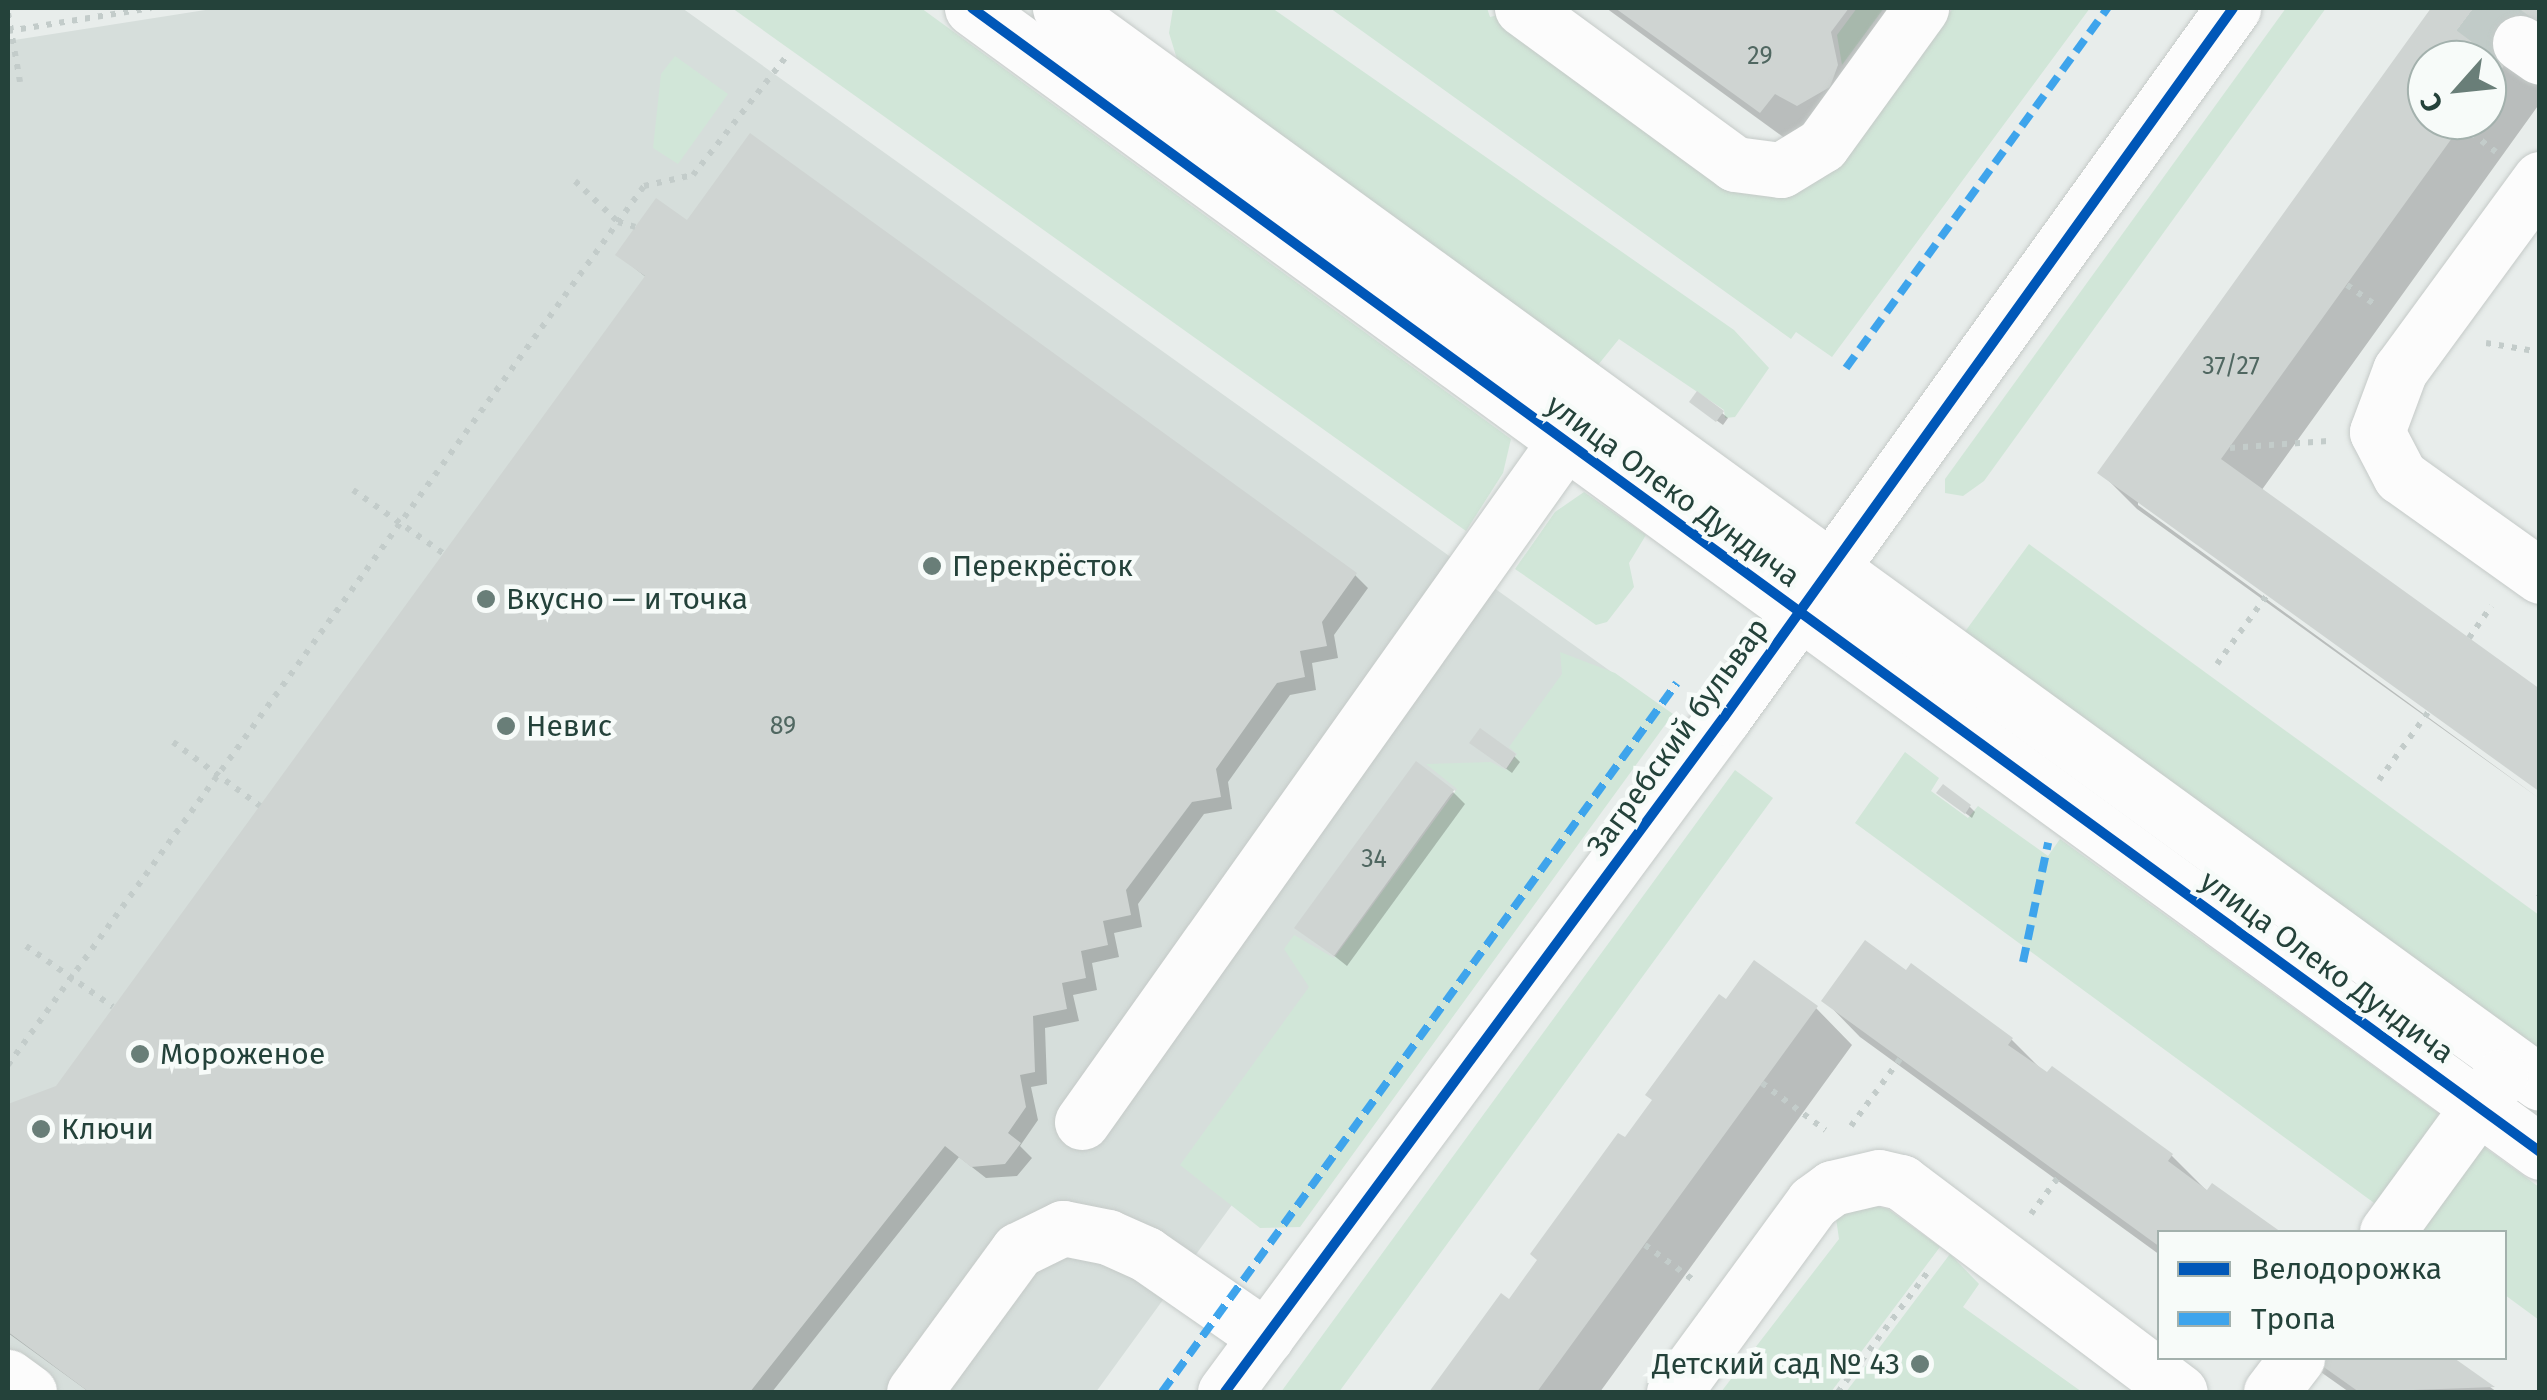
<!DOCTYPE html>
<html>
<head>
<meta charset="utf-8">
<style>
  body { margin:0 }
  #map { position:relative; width:2547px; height:1400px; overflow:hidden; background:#e8edeb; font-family:"Fira Sans",sans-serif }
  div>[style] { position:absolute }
  .built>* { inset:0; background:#d6dedb }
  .green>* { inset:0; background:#d1e6d8 }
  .shadow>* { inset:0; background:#0003 }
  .building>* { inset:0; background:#cfd4d2 }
  .minor-tunnel>* { height:55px; margin-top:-27.5px; transform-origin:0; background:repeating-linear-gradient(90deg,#c1cbc8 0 55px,transparent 0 83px) }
  .path>* { height:6px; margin-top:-3px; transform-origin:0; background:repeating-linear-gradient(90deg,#c3ccca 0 5px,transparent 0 13px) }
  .roads { filter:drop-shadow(0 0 2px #c5cac8) drop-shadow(0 0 2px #c5cac8) }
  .minor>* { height:55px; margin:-27.5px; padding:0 27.5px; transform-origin:27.5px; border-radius:27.5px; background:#fcfcfc }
  .quiet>* { height:8px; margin-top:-4px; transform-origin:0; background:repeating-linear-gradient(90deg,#3ea4ec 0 15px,transparent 0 23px) }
  .cycleway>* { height:10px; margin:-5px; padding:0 5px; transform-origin:5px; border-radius:5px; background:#0057b8 }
  .dots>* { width:28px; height:28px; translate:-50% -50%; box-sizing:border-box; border:5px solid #f7fbf9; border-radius:50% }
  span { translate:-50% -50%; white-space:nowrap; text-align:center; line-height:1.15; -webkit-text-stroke:9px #f7fbf9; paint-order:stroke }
  .number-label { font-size:25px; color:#506761 }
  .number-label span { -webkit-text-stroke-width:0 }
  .street-label { font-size:30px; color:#24423a }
  .poi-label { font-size:30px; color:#24423a }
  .left { translate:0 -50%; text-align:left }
  .right { translate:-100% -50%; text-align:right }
  .frame { position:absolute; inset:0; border:10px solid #24423a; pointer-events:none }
  .legend { position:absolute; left:2157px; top:1230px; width:350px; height:130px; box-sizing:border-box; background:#f7fbf9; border:2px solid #a3b1ad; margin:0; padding:12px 18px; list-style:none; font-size:30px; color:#24423a }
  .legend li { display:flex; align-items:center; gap:20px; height:50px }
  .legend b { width:50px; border:2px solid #a3b1ad }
  .north { position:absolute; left:2407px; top:40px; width:100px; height:100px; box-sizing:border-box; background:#f7fbf9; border:2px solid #a3b1ad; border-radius:50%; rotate:243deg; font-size:28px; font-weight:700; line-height:40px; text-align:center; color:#24423a }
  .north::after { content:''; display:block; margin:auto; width:35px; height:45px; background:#697e78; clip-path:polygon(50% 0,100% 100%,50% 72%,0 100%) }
</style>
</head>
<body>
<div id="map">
  <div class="built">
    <div style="clip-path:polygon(218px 8px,682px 8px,1613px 673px,1504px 825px,1454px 790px,1334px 955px,1386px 993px,1096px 1392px,8px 1392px,8px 41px)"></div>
  </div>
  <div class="green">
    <div style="clip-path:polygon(732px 8px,921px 8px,1511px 439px,1503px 473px,1466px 531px)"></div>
    <div style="clip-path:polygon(1173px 8px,1272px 8px,1734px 330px,1769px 368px,1735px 417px,1725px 418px,1724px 410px,1619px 339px,1598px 365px,1177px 59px,1169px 33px)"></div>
    <div style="clip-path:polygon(1330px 8px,1487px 8px,1490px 17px,1499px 15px,1724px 178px,1847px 155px,1953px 8px,2090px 8px,1832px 357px,1796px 332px,1791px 339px)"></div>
    <div style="clip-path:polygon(1857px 8px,1884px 8px,1842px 65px,1837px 35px)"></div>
    <div style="clip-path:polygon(2286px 8px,2326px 8px,1984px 481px,1963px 496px,1945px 493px,1945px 479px)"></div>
    <div style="clip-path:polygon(675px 56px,728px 94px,678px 164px,653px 148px,661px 74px)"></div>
    <div style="clip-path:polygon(1584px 492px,1646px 535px,1629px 563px,1634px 587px,1607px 622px,1596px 625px,1515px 569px,1555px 512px)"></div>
    <div style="clip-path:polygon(2029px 544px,2539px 915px,2539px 1050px,1964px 633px)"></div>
    <div style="clip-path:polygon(1560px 652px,1615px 673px,1673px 714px,1300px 1227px,1260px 1228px,1180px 1165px,1309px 987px,1284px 949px,1294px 935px,1334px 958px,1457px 789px,1426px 764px,1491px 762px,1506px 770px,1517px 754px,1509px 747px,1562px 674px)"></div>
    <div style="clip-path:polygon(1905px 752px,1939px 778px,1931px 791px,1968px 818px,1978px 806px,2048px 856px,2060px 839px,2438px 1113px,2435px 1130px,2381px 1208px,1855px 823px)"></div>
    <div style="clip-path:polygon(1735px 770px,1773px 798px,1339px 1392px,1281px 1392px)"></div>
    <div style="clip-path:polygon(2484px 1147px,2539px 1187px,2539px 1320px,2505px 1295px,2504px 1232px,2419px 1232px,2474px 1151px)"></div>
    <div style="clip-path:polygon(1875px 1206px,1888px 1209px,1940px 1247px,1831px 1392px,1721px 1392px,1839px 1239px,1836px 1218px,1845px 1210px)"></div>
    <div style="clip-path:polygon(1950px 1254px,1979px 1284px,1963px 1307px,2082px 1392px,1846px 1392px)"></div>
  </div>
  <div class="shadow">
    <div style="clip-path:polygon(1606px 8px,1912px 8px,1797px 147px)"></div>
    <div style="clip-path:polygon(evenodd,2435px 8px,2540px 8px,2540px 103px,2261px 491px,2138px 499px,2138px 505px,2540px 799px,2137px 509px,2100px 472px,2435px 8px,2427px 60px,2487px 60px,2487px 120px,2427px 120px,2427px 60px)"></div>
    <div style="clip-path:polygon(688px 224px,1355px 575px,1368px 588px,1334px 635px,1338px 658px,1312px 663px,1316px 690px,1290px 695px,1228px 782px,1232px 809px,1204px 814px,1138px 904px,1142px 927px,1114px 933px,1119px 957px,1092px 963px,1097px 990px,1073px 995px,1079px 1021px,1045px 1028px,1047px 1084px,1031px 1087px,1038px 1120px,1020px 1146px,1032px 1158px,1017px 1176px,986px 1178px,959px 1157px,772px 1392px,89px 1392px,8px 1333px,8px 1106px,57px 1088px,647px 278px,618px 255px)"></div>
    <div style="clip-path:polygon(1698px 407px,1722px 413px,1728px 418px,1723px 425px)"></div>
    <div style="clip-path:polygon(1478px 748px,1514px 756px,1520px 762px,1512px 773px)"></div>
    <div style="clip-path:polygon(1453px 792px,1465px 804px,1347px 966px,1298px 927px)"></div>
    <div style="clip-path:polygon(1945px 798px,1970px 807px,1975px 812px,1972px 818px)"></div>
    <div style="clip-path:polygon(1907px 973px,2012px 1040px,2047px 1075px,2052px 1069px,2172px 1156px,2208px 1192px,2213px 1186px,2277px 1232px,2160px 1232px,2160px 1255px,1860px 1037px,1824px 1000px)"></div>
    <div style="clip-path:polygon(1726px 1003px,1816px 1008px,1852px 1045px,1600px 1392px,1432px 1392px,1502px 1297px,1509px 1303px)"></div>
    <div style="clip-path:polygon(2301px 1358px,2450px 1358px,2497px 1392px,2349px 1392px)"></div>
  </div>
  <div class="building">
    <div style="clip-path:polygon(1615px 8px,1849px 8px,1831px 32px,1838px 65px,1830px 87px,1797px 106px,1775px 94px,1760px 113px)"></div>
    <div style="clip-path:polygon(2431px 8px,2540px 8px,2540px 16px,2487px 89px,2487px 60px,2427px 60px,2427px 120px,2465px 120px,2221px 459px,2540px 689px,2540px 792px,2097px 473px)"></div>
    <div style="clip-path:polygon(750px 133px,1357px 573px,1322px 622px,1327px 646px,1300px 651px,1305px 677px,1277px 683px,1216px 769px,1221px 797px,1192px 802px,1126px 890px,1131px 915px,1103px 921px,1108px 945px,1081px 951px,1086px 978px,1062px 983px,1067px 1009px,1033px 1016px,1035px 1072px,1020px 1075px,1026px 1107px,1008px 1133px,1021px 1143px,1005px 1164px,971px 1167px,945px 1146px,750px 1392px,89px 1392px,8px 1332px,8px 1104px,56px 1086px,645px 276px,615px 255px,656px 198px,687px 220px)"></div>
    <div style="clip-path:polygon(1697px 391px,1724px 411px,1716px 422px,1689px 402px)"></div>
    <div style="clip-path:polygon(1480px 728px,1516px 754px,1506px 769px,1469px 743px)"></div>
    <div style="clip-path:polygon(1416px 761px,1454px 790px,1334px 956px,1294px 928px)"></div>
    <div style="clip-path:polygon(1943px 784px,1971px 805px,1965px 814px,1936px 793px)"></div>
    <div style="clip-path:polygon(1865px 940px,1906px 970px,1911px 963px,2013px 1038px,2008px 1045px,2047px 1072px,2052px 1066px,2173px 1154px,2168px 1161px,2207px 1190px,2212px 1183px,2281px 1232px,2160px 1232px,2160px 1247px,1821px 1001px)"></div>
    <div style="clip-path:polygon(1754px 960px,1818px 1006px,1537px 1392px,1429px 1392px,1501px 1293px,1509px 1299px,1537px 1260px,1530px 1254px,1618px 1133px,1625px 1137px,1652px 1100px,1645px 1095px,1719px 994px,1726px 999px)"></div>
    <div style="clip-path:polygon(2311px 1358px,2454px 1358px,2495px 1387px,2359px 1392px)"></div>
  </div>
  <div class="minor-tunnel">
    <div style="left:2473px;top:8px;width:59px;rotate:36.7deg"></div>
  </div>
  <div class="path">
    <div style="left:8px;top:13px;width:70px;rotate:80.1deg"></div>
    <div style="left:8px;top:31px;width:145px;rotate:-9.1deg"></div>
    <div style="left:2461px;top:125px;width:44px;rotate:37.6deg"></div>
    <div style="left:575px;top:181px;width:59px;rotate:43.6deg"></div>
    <div style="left:618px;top:222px;width:18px;rotate:16deg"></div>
    <div style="left:2347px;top:285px;width:38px;rotate:35deg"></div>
    <div style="left:2486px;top:343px;width:55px;rotate:9.5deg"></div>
    <div style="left:2230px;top:448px;width:98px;rotate:-4.1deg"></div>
    <div style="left:353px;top:490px;width:111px;rotate:35.1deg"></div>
    <div style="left:2469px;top:638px;width:39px;rotate:-55deg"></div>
    <div style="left:2217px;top:664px;width:85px;rotate:-54.1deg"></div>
    <div style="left:173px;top:742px;width:108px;rotate:36.3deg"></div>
    <div style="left:2379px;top:780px;width:85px;rotate:-54.1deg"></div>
    <div style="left:2538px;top:898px;width:3px;rotate:-45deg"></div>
    <div style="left:26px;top:946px;width:106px;rotate:35deg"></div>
    <div style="left:8px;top:1065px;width:1085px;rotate:-54.11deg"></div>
    <div style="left:644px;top:186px;width:50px;rotate:-12.7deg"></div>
    <div style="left:693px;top:175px;width:149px;rotate:-51.8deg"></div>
    <div style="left:1762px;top:1083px;width:79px;rotate:36.7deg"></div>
    <div style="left:1851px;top:1126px;width:83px;rotate:-53.8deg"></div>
    <div style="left:2031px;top:1214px;width:49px;rotate:-53.4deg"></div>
    <div style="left:1645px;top:1245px;width:58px;rotate:35.9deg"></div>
    <div style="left:1838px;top:1392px;width:154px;rotate:-53.2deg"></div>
  </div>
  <div class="roads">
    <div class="minor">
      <div style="left:972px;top:8px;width:1941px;rotate:36.11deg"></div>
      <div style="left:1060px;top:8px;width:1829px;rotate:35.99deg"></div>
      <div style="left:1522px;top:8px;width:264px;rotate:36.2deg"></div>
      <div style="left:1735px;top:164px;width:46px;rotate:7.4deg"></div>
      <div style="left:1781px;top:170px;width:48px;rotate:-31.4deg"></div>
      <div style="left:1822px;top:145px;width:169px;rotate:-54.1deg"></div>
      <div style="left:2520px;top:43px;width:24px;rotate:35deg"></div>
      <div style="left:2540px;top:179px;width:237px;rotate:126.2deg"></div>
      <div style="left:2400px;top:370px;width:66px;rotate:110.4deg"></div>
      <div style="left:2377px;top:432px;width:50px;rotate:62.4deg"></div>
      <div style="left:2400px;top:476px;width:172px;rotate:35.5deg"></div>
      <div style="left:1082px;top:1122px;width:872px;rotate:-54.62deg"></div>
      <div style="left:2387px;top:1232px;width:192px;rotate:-53.9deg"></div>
      <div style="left:8px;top:1377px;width:26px;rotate:36deg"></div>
      <div style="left:914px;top:1392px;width:176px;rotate:-53.8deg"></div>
      <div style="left:1018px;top:1250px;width:50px;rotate:-26.1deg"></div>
      <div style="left:1063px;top:1228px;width:46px;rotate:11.3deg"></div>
      <div style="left:1108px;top:1237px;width:42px;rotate:24.1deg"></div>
      <div style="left:1146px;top:1254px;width:146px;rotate:34.7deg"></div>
      <div style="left:1225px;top:1392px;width:839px;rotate:-53.53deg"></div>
      <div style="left:1724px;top:717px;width:873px;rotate:-54.32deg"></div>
      <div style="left:1674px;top:1392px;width:235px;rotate:-53.8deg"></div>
      <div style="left:1813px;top:1202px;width:24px;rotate:-36deg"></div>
      <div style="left:1832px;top:1188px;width:48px;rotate:-13.2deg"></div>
      <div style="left:1879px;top:1177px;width:23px;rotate:13deg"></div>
      <div style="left:1901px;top:1182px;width:349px;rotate:37deg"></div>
      <div style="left:2271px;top:1392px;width:43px;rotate:-52.6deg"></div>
    </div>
  </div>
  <div class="quiet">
    <div style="left:1846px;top:368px;width:445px;rotate:-54deg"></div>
    <div style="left:2023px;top:962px;width:122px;rotate:-78.1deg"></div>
    <div style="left:1162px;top:1392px;width:876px;rotate:-54.01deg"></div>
  </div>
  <div class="cycleway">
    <div style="left:972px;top:8px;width:1941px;rotate:36.11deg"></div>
    <div style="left:1225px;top:1392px;width:839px;rotate:-53.53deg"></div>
    <div style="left:1724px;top:717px;width:873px;rotate:-54.32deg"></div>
  </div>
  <div class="dots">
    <div style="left:932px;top:566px;background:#697e78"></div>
    <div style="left:486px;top:599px;background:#697e78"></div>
    <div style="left:506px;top:726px;background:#697e78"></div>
    <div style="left:140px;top:1054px;background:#697e78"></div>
    <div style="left:41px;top:1129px;background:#697e78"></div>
    <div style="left:1920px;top:1364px;background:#697e78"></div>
  </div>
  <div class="number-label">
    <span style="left:1760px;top:56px">29</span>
    <span style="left:2231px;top:366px">37/27</span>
    <span style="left:783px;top:726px">89</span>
    <span style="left:1374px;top:859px">34</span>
  </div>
  <div class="street-label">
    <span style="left:1673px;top:491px;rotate:36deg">улица Олеко Дундича</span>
    <span style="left:1678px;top:737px;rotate:-54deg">Загребский бульвар</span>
    <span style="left:2327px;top:967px;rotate:36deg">улица Олеко Дундича</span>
  </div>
  <div class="poi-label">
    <span class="left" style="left:952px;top:566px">Перекрёсток</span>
    <span class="left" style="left:506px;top:599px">Вкусно — и точка</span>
    <span class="left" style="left:526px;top:726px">Невис</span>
    <span class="left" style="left:160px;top:1054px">Мороженое</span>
    <span class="left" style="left:61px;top:1129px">Ключи</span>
    <span class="right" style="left:1900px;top:1364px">Детский сад № 43</span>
  </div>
  <div class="frame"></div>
  <ul class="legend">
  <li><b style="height:12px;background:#0057b8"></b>Велодорожка</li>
  <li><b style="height:12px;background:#3ea4ec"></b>Тропа</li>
  </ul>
  <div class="north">С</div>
</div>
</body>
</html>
